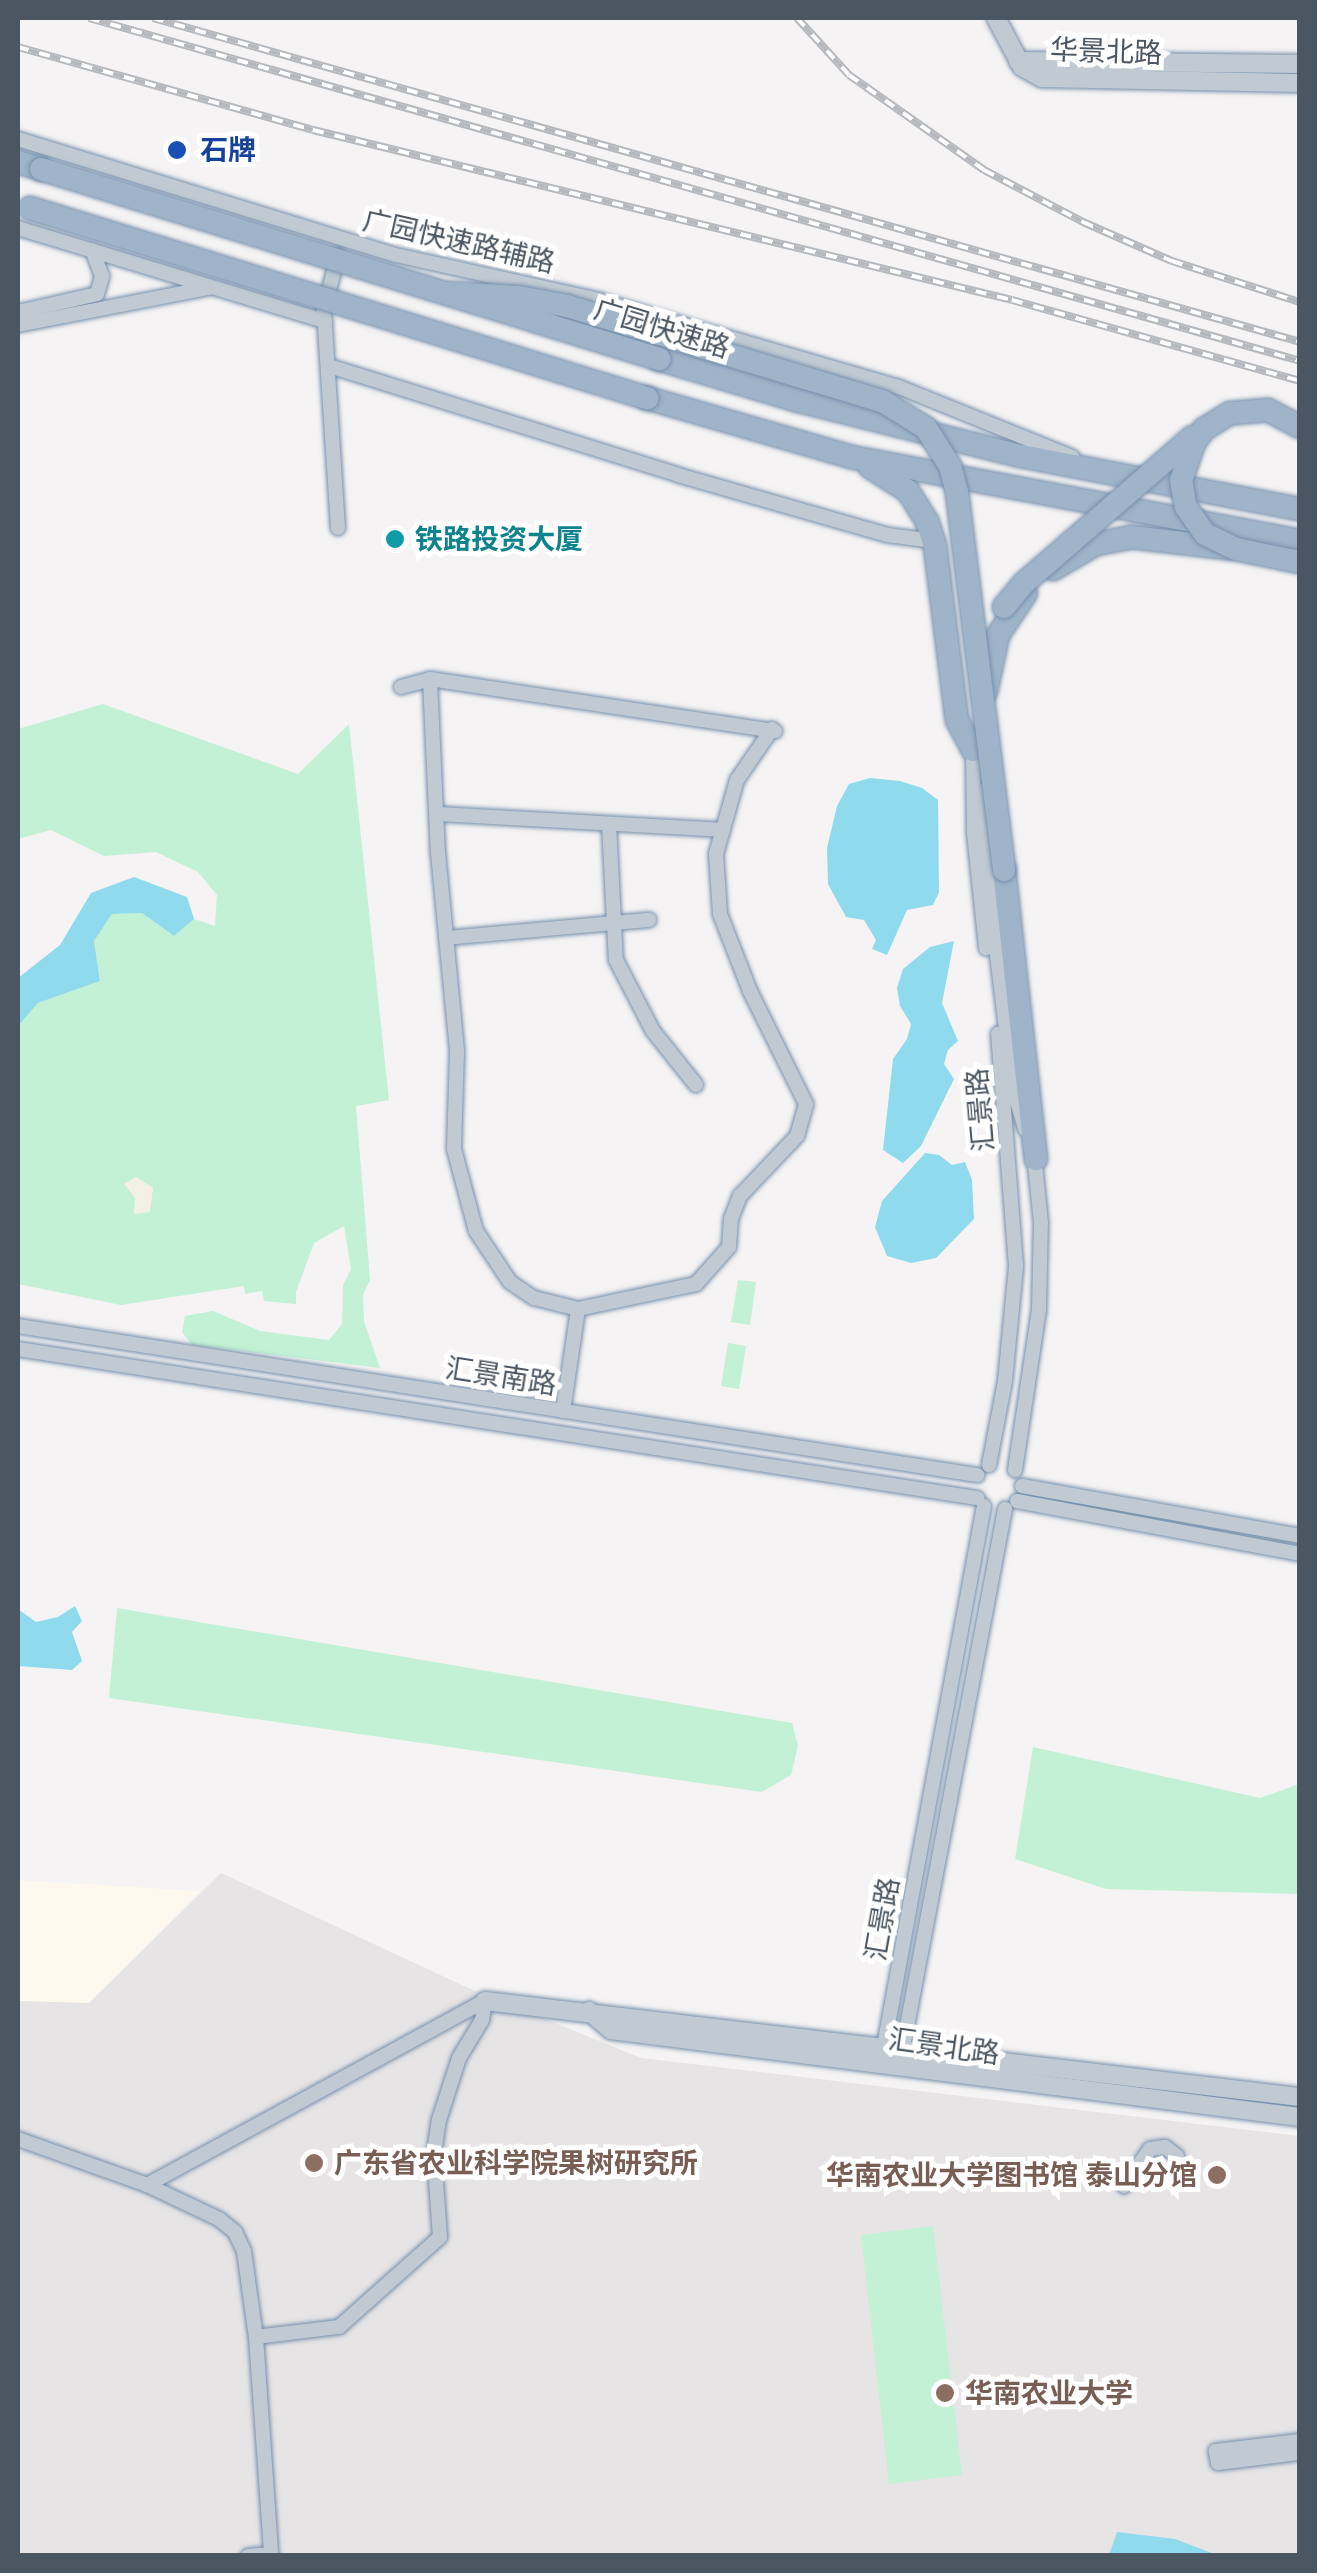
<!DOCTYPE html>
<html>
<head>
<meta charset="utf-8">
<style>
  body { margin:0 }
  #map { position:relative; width:1317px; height:2573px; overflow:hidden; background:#f5f3f3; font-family:"PT Sans","Noto Sans SC",sans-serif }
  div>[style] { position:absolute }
  .commercial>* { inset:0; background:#fdf9ef }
  .education>* { inset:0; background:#e6e4e5 }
  .green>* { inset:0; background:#c3f1d5 }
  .sand>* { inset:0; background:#f5f0e5 }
  .water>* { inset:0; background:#90daee }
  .roads { filter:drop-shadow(0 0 2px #7690ad) drop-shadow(0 0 2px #7690ad) }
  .minor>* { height:14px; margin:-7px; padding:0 7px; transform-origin:7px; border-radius:7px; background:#c1cad2 }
  .tertiary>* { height:18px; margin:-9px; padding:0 9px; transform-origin:9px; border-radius:9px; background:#c1cad2 }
  .trunk>* { height:22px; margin:-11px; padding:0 11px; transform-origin:11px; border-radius:11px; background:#9fb4c9 }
  .rail>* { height:8px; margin-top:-4px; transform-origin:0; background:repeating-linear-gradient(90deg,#fff 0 11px,#b5b8bd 0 22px); box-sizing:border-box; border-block:2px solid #b5b8bd }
  .bridges { filter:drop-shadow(0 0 2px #7690ad) drop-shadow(0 0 2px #7690ad) }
  .trunk-bridge>* { height:22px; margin:-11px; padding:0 11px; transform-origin:11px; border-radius:11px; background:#9fb4c9 }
  .dots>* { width:28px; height:28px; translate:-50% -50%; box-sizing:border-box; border:5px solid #fff; border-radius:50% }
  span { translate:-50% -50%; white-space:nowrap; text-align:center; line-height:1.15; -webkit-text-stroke:10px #fff; paint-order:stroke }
  .street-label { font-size:28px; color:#4a5661 }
  .transit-label { font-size:28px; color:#164399; font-weight:700 }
  .left { translate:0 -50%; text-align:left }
  .culture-label { font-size:28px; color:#0d838f; font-weight:700 }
  .education-label { font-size:28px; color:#785e54; font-weight:700 }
  .right { translate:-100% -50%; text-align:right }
  .frame { position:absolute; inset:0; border:20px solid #4a5661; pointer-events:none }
</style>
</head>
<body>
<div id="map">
  <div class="commercial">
    <div style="clip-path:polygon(18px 1880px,200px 1891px,89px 2003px,18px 2001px)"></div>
  </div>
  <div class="education">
    <div style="clip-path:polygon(221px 1873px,464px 1986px,641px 2058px,1299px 2136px,1299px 2555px,18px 2556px,18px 2001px,89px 2003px)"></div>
  </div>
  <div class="green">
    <div style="clip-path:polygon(103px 704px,298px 774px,349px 724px,389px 1100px,356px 1106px,370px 1280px,363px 1295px,364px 1321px,380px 1368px,192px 1345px,182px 1332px,185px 1316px,213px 1311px,260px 1331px,329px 1340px,342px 1324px,343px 1285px,351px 1269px,344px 1226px,314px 1243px,296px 1292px,296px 1304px,264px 1301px,262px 1291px,245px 1294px,244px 1286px,121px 1305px,18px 1284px,18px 1026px,38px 1003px,100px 981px,94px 941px,112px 914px,142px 913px,174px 936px,194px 919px,215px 926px,217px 895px,198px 872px,156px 852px,104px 856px,51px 830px,18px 839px,18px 729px)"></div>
    <div style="clip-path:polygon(738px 1280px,756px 1282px,750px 1325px,731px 1322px)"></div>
    <div style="clip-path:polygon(728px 1343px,746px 1346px,739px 1389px,721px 1386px)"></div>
    <div style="clip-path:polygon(117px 1608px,792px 1723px,798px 1746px,791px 1775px,762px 1792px,109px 1698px)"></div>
    <div style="clip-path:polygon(1033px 1747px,1260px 1798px,1299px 1784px,1299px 1894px,1106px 1889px,1015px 1859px)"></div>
    <div style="clip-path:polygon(933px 2226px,962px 2475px,889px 2484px,861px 2235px)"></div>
  </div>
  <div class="sand">
    <div style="clip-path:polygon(136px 1177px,153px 1188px,150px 1212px,134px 1214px,135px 1198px,124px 1184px)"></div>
  </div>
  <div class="water">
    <div style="clip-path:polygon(870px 778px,900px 781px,922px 788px,938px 800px,939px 892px,933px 905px,907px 910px,887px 955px,872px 949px,876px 940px,864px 920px,846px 917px,828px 884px,827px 848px,837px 806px,849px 784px)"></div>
    <div style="clip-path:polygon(134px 877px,187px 897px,194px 919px,174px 936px,142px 913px,112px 914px,94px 941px,100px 981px,38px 1003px,18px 1026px,18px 978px,60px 945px,91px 893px)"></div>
    <div style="clip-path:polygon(954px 941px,942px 1003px,958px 1041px,948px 1050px,944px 1064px,954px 1079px,921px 1146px,903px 1163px,883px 1150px,893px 1059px,907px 1039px,911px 1024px,900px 1006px,897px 988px,903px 969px,930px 947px)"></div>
    <div style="clip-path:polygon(925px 1153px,939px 1155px,952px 1165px,965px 1162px,972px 1180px,974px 1219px,936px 1258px,911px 1263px,887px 1256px,875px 1227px,882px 1201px)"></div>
    <div style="clip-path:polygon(75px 1606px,82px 1621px,72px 1632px,82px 1661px,72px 1670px,18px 1666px,18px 1609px,36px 1622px,58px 1617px)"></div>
    <div style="clip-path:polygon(1117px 2532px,1175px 2539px,1217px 2555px,1109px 2555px)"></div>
  </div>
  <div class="roads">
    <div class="minor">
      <div style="left:18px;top:139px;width:395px;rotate:17.1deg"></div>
      <div style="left:396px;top:255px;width:208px;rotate:12.5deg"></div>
      <div style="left:599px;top:300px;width:312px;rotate:16.2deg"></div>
      <div style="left:899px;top:387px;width:187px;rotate:22deg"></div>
      <div style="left:18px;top:228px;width:321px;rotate:16.9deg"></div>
      <div style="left:18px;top:312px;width:81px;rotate:-12.8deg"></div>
      <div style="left:97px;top:294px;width:19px;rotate:-74deg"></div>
      <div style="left:102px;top:276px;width:28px;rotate:-111deg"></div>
      <div style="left:18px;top:325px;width:194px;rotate:-11deg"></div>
      <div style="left:329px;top:366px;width:366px;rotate:17.3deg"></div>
      <div style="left:678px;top:475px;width:217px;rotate:16deg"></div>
      <div style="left:887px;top:535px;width:47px;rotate:7.3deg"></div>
      <div style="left:338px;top:528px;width:219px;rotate:-93.7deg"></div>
      <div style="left:324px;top:309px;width:55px;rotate:-75.2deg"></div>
      <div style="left:430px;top:679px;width:174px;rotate:87.4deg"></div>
      <div style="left:438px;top:853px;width:200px;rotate:84.5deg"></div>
      <div style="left:457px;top:1052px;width:97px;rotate:91.8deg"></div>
      <div style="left:454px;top:1149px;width:85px;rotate:75deg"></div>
      <div style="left:476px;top:1231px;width:61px;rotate:56.3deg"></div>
      <div style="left:510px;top:1282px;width:29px;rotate:34deg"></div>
      <div style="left:534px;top:1298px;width:45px;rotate:14deg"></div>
      <div style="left:578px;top:1309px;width:121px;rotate:-12deg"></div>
      <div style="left:696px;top:1284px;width:50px;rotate:-48.3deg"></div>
      <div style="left:729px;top:1247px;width:28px;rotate:-86deg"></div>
      <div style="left:731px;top:1219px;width:25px;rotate:-69deg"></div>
      <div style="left:740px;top:1196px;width:83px;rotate:-46.5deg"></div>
      <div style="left:797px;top:1136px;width:33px;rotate:-74deg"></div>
      <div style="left:806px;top:1104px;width:126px;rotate:-116.4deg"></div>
      <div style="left:750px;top:991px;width:83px;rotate:-111.3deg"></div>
      <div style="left:720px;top:914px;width:60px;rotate:-93.8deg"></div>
      <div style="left:716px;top:854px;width:77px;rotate:-74.2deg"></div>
      <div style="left:737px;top:780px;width:62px;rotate:-55.5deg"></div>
      <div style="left:401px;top:687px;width:30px;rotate:-15deg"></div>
      <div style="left:430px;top:679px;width:349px;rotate:8.6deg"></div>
      <div style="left:973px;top:750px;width:83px;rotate:89.3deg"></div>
      <div style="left:974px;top:833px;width:116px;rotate:84deg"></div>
      <div style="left:986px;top:789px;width:52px;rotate:93.3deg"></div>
      <div style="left:983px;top:841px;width:253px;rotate:83deg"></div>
      <div style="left:1014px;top:1092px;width:39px;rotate:73deg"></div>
      <div style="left:437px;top:814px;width:286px;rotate:3.2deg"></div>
      <div style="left:609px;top:824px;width:136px;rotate:87.1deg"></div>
      <div style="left:616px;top:960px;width:80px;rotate:62.5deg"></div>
      <div style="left:653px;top:1031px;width:69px;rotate:51.5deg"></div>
      <div style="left:446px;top:938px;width:204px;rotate:-5.1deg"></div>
      <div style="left:18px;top:1326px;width:971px;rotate:8.83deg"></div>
      <div style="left:18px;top:1349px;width:971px;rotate:8.83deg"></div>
      <div style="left:563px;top:1411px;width:103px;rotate:-81.6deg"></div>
      <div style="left:989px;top:1465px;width:86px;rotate:-79.2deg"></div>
      <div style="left:1005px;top:1381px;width:116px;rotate:-84.5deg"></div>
      <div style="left:1016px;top:1266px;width:233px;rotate:-94.4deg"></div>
      <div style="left:1015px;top:1470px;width:162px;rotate:-81.5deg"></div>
      <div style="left:1039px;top:1310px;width:87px;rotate:-88.7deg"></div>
      <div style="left:1041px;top:1223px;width:69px;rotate:-95.8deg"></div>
      <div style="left:1022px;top:1486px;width:282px;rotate:10.2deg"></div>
      <div style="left:1017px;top:1501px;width:288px;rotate:10.6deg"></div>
      <div style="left:889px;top:2055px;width:10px;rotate:-119deg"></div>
      <div style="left:884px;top:2046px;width:549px;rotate:-79.51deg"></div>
      <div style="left:901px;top:2058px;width:559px;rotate:-79.27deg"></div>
      <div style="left:18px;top:2139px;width:137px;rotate:19.6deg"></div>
      <div style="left:147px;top:2185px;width:80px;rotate:25.3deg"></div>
      <div style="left:219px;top:2219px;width:21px;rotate:39deg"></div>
      <div style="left:235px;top:2232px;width:21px;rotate:65deg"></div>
      <div style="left:244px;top:2251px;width:87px;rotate:82.1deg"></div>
      <div style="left:256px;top:2337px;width:218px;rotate:86deg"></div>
      <div style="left:271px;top:2554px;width:23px;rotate:175deg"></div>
      <div style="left:147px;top:2185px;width:385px;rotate:-28.6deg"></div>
      <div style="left:1124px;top:2186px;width:45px;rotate:-54.9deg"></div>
      <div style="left:1150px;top:2149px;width:15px;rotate:-8deg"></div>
      <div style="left:1165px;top:2147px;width:15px;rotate:37deg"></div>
      <div style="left:256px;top:2337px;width:84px;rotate:-6.9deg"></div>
      <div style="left:339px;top:2327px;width:135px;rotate:-41.7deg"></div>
      <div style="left:440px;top:2237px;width:83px;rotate:-94.1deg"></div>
      <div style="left:434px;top:2154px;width:34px;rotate:-82deg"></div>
      <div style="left:439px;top:2120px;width:65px;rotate:-72.1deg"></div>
      <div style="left:459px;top:2058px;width:44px;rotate:-58.8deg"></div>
      <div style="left:482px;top:2020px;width:19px;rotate:-81deg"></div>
      <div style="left:1300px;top:2441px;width:85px;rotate:173.2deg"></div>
      <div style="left:1216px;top:2451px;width:12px;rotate:81deg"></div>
      <div style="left:1218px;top:2463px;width:83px;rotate:-7deg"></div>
    </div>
    <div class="tertiary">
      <div style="left:996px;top:18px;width:55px;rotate:62deg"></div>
      <div style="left:1022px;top:67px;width:23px;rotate:29deg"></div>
      <div style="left:1042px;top:78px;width:258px;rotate:1.1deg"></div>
      <div style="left:1018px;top:61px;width:282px;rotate:0.6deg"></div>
      <div style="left:485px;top:2001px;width:821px;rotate:6.72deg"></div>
      <div style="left:589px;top:2011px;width:29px;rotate:41deg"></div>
      <div style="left:611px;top:2030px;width:694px;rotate:7.2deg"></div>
    </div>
    <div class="trunk">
      <div style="left:18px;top:162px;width:24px;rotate:17deg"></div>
      <div style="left:659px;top:359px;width:143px;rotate:16.7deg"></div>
      <div style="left:796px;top:400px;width:232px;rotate:14deg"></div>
      <div style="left:1021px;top:456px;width:284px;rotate:10.8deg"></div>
      <div style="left:647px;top:398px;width:212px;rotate:16.1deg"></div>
      <div style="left:851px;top:457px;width:457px;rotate:10.6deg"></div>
      <div style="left:870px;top:467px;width:45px;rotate:32.3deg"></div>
      <div style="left:908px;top:491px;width:36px;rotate:58deg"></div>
      <div style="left:927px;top:521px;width:26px;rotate:72deg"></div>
      <div style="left:935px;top:546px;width:175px;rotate:82.8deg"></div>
      <div style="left:957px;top:720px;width:34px;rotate:62deg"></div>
      <div style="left:1053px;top:569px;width:50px;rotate:-30.2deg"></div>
      <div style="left:1096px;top:544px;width:36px;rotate:-11deg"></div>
      <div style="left:1131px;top:537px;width:98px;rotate:6.5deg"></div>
      <div style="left:986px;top:691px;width:57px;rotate:-77.9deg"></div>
      <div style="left:998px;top:635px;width:50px;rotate:-56.3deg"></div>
      <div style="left:1004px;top:870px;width:291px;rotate:83.7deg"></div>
    </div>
  </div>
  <div class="rail">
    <div style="left:89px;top:18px;width:1259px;rotate:15.81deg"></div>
    <div style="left:153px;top:18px;width:1192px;rotate:15.77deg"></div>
    <div style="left:797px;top:18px;width:77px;rotate:47.6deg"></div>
    <div style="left:849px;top:75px;width:165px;rotate:35.1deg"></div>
    <div style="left:984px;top:170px;width:112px;rotate:27.7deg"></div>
    <div style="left:1083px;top:222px;width:97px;rotate:23.7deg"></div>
    <div style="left:1172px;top:261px;width:134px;rotate:17.8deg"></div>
    <div style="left:18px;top:47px;width:306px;rotate:15.7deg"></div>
    <div style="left:313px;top:130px;width:719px;rotate:13.67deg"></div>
    <div style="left:1012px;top:300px;width:299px;rotate:15.7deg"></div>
  </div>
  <div class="bridges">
    <div class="trunk-bridge">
      <div style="left:41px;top:169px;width:647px;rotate:17.09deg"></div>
      <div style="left:30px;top:208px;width:646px;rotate:17.12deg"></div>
      <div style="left:446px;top:293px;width:73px;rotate:3.1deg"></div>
      <div style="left:519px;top:297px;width:49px;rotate:10.6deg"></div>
      <div style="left:567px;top:306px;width:331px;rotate:16.8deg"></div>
      <div style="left:884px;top:402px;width:49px;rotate:31.8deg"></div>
      <div style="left:926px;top:428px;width:45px;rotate:57.7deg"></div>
      <div style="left:950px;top:466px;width:27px;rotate:75deg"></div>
      <div style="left:957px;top:492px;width:381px;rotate:82.9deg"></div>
      <div style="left:1300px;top:427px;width:36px;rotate:-152deg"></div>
      <div style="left:1268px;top:410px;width:38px;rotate:175deg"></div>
      <div style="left:1230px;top:413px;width:31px;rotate:148deg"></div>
      <div style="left:1204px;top:429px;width:17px;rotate:126deg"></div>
      <div style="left:1194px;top:443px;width:39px;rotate:109deg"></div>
      <div style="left:1181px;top:480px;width:27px;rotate:80deg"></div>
      <div style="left:1186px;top:507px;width:33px;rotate:55deg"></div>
      <div style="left:1205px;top:534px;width:34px;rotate:26deg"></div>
      <div style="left:1236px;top:549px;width:65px;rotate:11.5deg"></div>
      <div style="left:1004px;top:607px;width:30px;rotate:-50deg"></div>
      <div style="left:1023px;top:584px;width:225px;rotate:-40.9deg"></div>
    </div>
  </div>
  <div class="dots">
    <div style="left:177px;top:150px;background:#1a4fb4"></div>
    <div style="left:395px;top:539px;background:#0f9aa8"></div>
    <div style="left:314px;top:2163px;background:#8d6e63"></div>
    <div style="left:1217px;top:2175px;background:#8d6e63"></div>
    <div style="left:945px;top:2393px;background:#8d6e63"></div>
  </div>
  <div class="street-label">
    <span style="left:1106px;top:51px;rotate:2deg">华景北路</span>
    <span style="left:459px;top:241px;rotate:13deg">广园快速路辅路</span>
    <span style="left:662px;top:328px;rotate:17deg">广园快速路</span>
    <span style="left:980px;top:1110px;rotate:-95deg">汇景路</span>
    <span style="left:501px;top:1376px;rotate:9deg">汇景南路</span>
    <span style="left:882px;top:1919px;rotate:-80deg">汇景路</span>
    <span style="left:944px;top:2046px;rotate:8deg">汇景北路</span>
  </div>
  <div class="transit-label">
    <span class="left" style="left:200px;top:150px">石牌</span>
  </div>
  <div class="culture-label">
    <span class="left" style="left:415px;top:539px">铁路投资大厦</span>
  </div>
  <div class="education-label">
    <span class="left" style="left:334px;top:2163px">广东省农业科学院果树研究所</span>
    <span class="right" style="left:1197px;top:2175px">华南农业大学图书馆 泰山分馆</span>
    <span class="left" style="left:965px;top:2393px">华南农业大学</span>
  </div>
  <div class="frame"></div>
</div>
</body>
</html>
